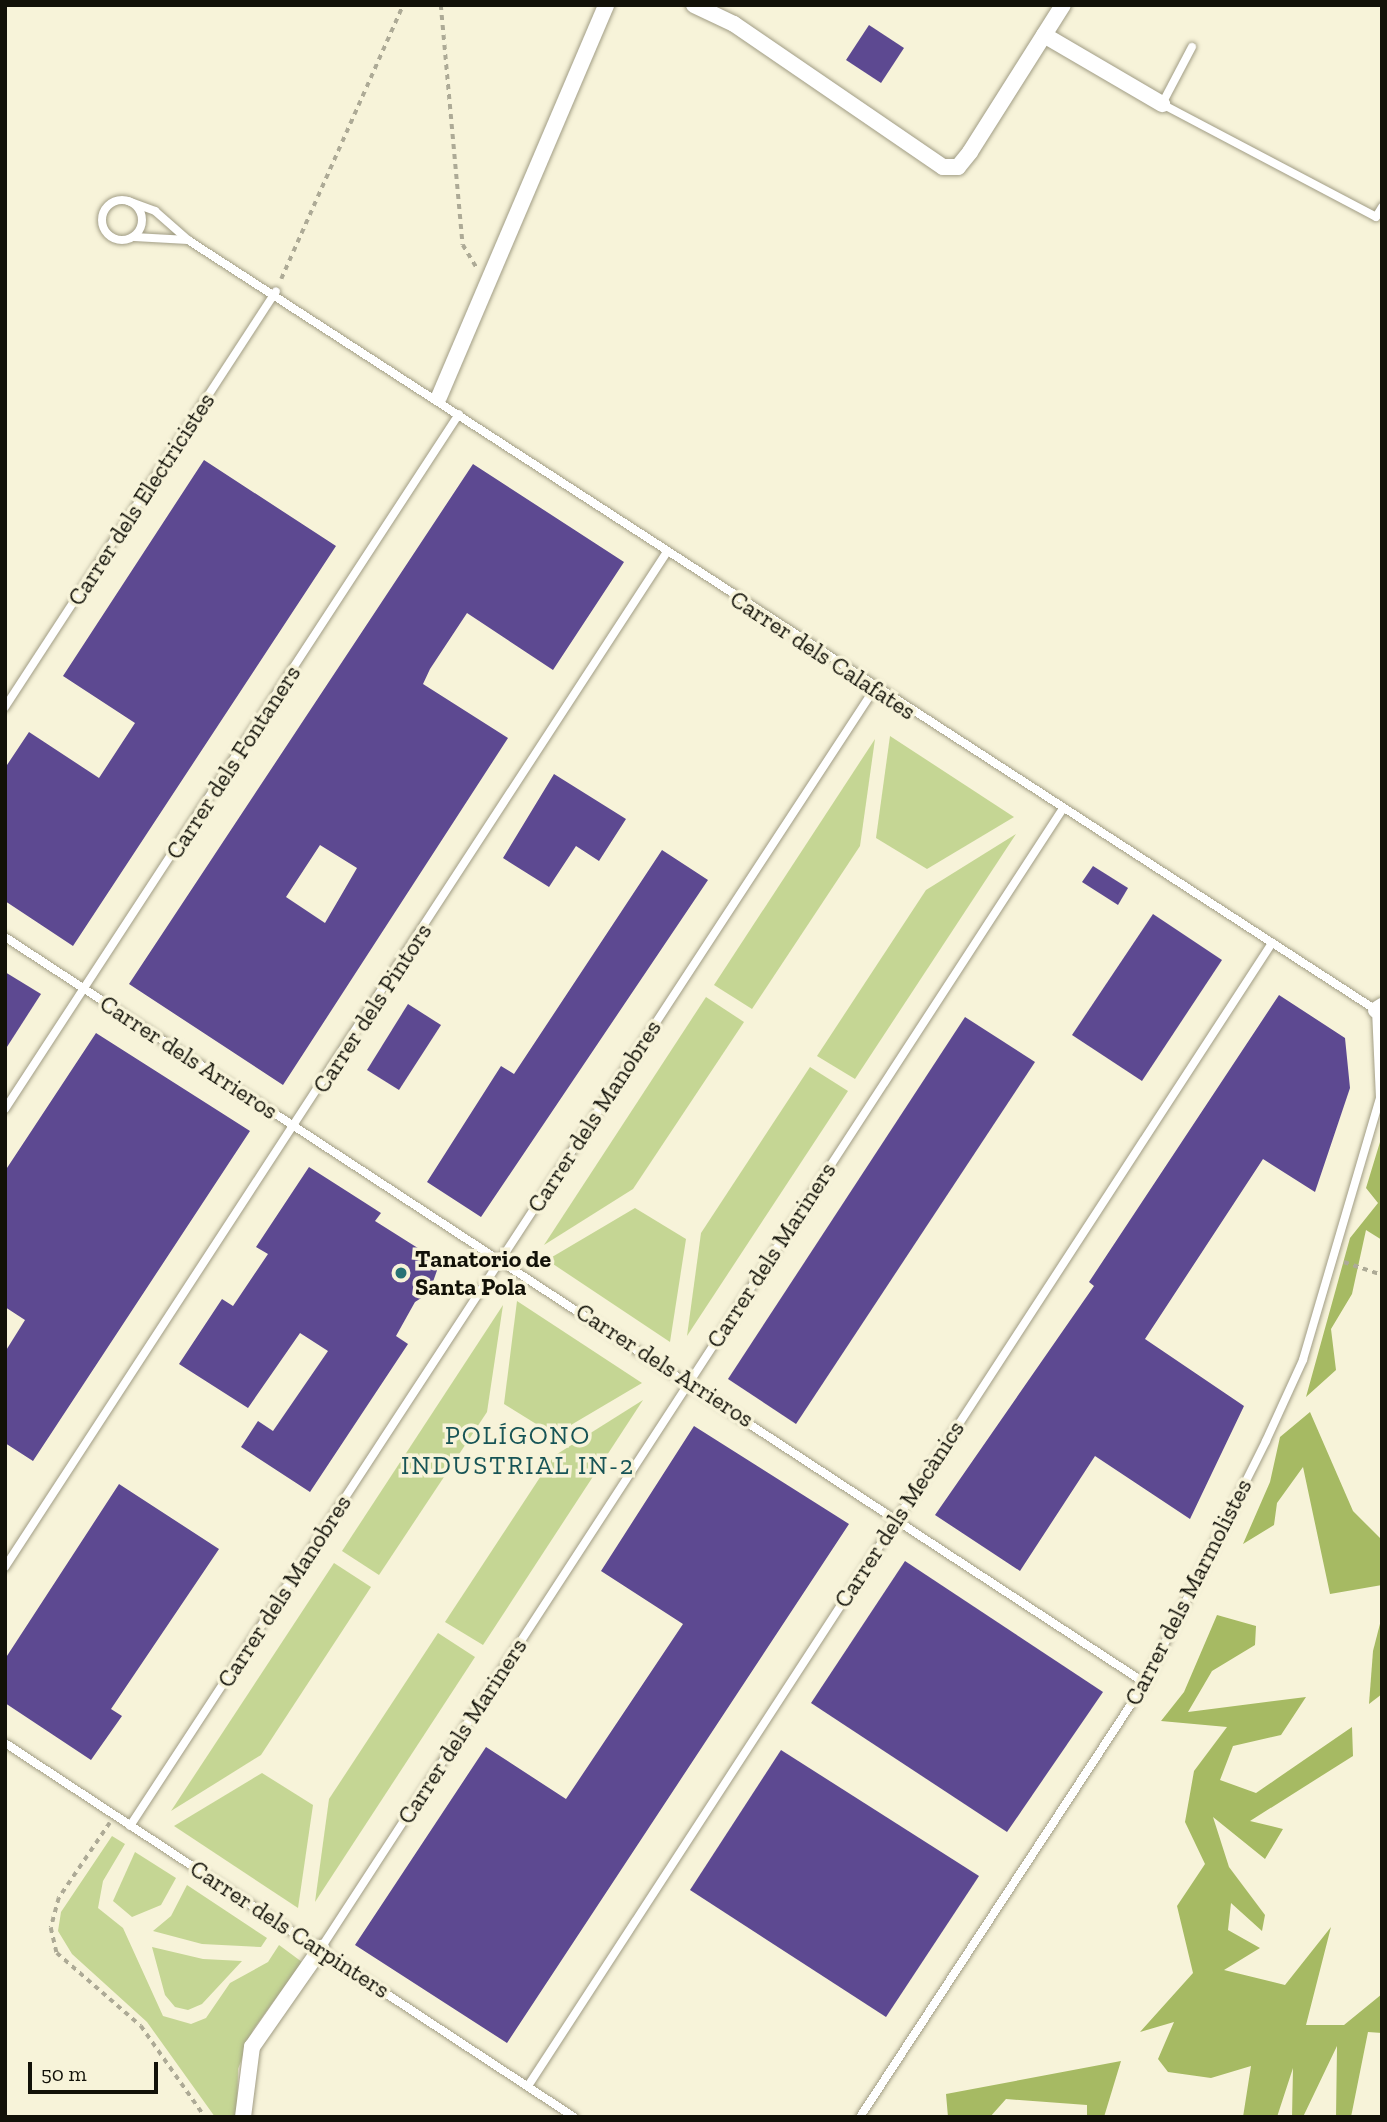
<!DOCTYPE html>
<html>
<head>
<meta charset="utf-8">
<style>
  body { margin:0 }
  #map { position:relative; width:1387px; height:2122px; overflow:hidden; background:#f7f3d9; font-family:"Zilla Slab",serif }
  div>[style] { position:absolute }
  .green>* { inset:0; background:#c5d694 }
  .forest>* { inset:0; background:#a6ba63 }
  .building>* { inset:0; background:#5d4991 }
  .path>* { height:3.5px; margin-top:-1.75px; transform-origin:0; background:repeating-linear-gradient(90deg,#adaa96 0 5px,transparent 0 10px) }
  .roads { filter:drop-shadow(0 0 2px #a19d85) drop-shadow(0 0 2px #a19d85) }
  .service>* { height:8px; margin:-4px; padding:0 4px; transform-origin:4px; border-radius:4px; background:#fff }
  .service>.ring { margin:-4px; padding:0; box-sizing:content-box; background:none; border:8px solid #fff; border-radius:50% }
  .minor>* { height:16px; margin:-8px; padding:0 8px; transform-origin:8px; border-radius:8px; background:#fff }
  .dots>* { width:19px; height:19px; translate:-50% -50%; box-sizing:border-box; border:4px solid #f7f3d9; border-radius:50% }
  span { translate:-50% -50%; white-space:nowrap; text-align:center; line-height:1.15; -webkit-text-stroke:7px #f7f3d9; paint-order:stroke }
  .street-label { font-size:24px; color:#121108 }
  .poi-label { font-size:24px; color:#121108; font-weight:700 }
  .left { translate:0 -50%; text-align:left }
  .neighbourhood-label { font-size:26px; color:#175456; letter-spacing:2px }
  .frame { position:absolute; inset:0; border:7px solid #121108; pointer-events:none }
  .scale { position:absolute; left:28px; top:2062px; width:130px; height:32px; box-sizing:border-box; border:4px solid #121108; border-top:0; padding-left:9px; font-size:21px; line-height:24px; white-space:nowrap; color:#121108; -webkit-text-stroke:5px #f7f3d9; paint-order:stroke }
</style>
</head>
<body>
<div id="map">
  <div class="green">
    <div style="clip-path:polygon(890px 736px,1014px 817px,927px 869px,876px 838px)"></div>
    <div style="clip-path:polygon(875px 739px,860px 846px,752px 1009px,714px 985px)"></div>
    <div style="clip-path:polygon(1016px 834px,855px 1079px,817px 1056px,926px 890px)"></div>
    <div style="clip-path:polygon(706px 997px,744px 1022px,633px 1189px,544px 1245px)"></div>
    <div style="clip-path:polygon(810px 1067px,848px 1091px,687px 1336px,701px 1233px)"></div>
    <div style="clip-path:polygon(635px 1208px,686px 1239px,670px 1342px,547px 1260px)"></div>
    <div style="clip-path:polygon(517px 1301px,642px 1383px,554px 1435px,504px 1404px)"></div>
    <div style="clip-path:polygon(503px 1305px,487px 1412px,379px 1575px,342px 1551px)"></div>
    <div style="clip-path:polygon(643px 1400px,483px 1645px,445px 1622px,554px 1456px)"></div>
    <div style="clip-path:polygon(334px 1563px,371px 1587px,261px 1755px,171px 1811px)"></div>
    <div style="clip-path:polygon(438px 1633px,475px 1657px,315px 1902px,329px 1799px)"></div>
    <div style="clip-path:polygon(262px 1773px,313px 1805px,298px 1908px,174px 1826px)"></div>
    <div style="clip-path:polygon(112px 1836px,125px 1844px,103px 1881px,98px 1908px,123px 1928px,163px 2016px,191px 2024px,206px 2018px,230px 1983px,268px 1962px,279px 1945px,302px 1962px,253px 2030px,238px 2069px,237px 2117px,215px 2117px,147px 2022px,72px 1954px,58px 1931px,61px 1912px)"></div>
    <div style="clip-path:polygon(135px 1852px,176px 1878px,161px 1905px,132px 1917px,113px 1901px)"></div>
    <div style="clip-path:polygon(187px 1885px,267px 1938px,261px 1947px,202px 1944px,153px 1931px,171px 1916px)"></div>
    <div style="clip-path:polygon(152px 1947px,203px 1959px,242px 1961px,202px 2004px,188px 2010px,175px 2007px,165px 1995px)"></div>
  </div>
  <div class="forest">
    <div style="clip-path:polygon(1380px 1142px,1382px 1240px,1366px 1230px,1352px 1294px,1331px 1329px,1336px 1370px,1306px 1397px,1350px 1238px,1378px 1203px,1366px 1188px)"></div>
    <div style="clip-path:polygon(1310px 1412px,1353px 1511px,1382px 1540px,1382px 1585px,1330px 1594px,1303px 1467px,1277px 1503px,1274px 1525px,1243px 1544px,1270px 1482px,1280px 1437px)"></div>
    <div style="clip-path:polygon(1217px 1615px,1256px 1626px,1255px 1645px,1212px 1671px,1188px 1712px,1306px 1697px,1281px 1735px,1233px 1746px,1220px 1780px,1256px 1793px,1352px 1727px,1353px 1756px,1250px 1821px,1283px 1829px,1265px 1859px,1213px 1817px,1229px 1867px,1265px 1915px,1262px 1931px,1231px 1903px,1228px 1930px,1260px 1948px,1224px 1970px,1285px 1985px,1331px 1927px,1306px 2025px,1344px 2025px,1382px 1994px,1382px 2033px,1368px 2032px,1351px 2117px,1336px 2117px,1337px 2046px,1303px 2117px,1292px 2117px,1293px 2068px,1277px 2117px,1243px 2117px,1251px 2066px,1211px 2078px,1168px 2072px,1158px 2059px,1174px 2022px,1140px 2032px,1193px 1973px,1177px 1906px,1205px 1864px,1185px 1822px,1194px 1771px,1227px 1727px,1161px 1721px,1184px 1692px)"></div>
    <div style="clip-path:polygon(1382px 1616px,1382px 1694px,1369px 1704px,1373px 1651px)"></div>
    <div style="clip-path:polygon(1121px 2061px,1104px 2117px,1087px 2117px,1087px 2105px,1006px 2099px,990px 2117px,948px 2117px,946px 2094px)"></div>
  </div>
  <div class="building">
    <div style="clip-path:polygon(869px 25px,904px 48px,881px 83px,846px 60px)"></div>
    <div style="clip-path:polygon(204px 460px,336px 546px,73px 946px,5px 901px,5px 768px,29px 732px,99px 778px,135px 723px,63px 676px)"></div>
    <div style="clip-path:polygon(evenodd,473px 464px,624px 562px,553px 670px,467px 613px,430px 669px,423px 684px,508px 738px,283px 1085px,129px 984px,473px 464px,320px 845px,357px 868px,325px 923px,286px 897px,320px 845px)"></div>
    <div style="clip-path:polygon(554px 774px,626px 819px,599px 861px,576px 846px,549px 887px,503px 858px)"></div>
    <div style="clip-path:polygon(662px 850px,708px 880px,481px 1217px,427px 1182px,501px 1066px,514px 1074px)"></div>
    <div style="clip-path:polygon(1093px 866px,1128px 888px,1118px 905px,1082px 882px)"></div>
    <div style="clip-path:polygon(1153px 914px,1222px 960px,1142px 1081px,1072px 1035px)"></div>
    <div style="clip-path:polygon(5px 972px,41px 994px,5px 1050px)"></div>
    <div style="clip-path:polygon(1279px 995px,1345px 1038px,1350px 1088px,1315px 1192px,1263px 1159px,1145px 1339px,1244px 1406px,1190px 1519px,1095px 1456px,1020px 1571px,935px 1515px,1094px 1286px,1089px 1282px)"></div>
    <div style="clip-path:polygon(408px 1004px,441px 1025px,399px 1090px,367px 1070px)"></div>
    <div style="clip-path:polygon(965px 1017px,1035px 1062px,796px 1424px,728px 1379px)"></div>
    <div style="clip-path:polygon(96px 1033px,250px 1131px,33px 1461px,5px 1443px,5px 1352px,25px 1320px,5px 1307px,5px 1171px)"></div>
    <div style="clip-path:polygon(309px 1167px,381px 1213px,375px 1221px,440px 1262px,429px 1293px,415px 1302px,396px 1336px,408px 1344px,310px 1492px,241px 1447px,258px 1421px,273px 1431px,328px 1351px,300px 1333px,248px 1408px,179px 1364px,222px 1299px,233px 1306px,268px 1254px,256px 1247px)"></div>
    <div style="clip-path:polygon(694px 1426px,849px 1524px,507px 2043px,355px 1945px,486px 1747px,566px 1799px,683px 1624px,601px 1571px)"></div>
    <div style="clip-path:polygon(119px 1484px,219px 1549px,111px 1709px,122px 1716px,91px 1760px,5px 1703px,5px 1659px)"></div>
    <div style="clip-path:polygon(905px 1561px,1103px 1692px,1007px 1832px,811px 1703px)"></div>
    <div style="clip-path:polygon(781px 1750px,979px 1876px,886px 2017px,690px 1890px)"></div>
  </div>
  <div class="path">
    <div style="left:441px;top:5px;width:241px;rotate:84.8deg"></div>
    <div style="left:463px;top:245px;width:27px;rotate:59deg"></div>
    <div style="left:281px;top:279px;width:300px;rotate:-66deg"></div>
    <div style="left:1344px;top:1262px;width:40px;rotate:18.9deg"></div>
    <div style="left:110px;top:1823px;width:91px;rotate:124.2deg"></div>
    <div style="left:59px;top:1898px;width:31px;rotate:105deg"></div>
    <div style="left:51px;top:1928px;width:26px;rotate:77deg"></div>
    <div style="left:57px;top:1953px;width:111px;rotate:41deg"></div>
    <div style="left:141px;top:2026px;width:111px;rotate:54.9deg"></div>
  </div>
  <div class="roads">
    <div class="service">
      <div style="left:1192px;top:47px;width:64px;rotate:117.8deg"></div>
      <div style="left:1162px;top:104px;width:242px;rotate:27.8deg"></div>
      <div style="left:1376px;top:217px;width:12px;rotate:-59deg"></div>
      <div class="ring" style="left:102px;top:200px;width:32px;height:32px"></div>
      <div style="left:128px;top:201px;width:29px;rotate:20deg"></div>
      <div style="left:155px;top:211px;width:44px;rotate:41.3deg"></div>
      <div style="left:188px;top:240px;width:54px;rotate:-176.8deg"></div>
      <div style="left:188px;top:240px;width:1416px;rotate:32.95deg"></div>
      <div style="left:1376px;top:1010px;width:88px;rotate:87.4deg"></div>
      <div style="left:1380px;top:1098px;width:273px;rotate:106.4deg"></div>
      <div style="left:1303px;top:1360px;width:89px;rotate:114.6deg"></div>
      <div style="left:1266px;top:1441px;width:271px;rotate:116.6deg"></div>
      <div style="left:1145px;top:1683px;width:519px;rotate:123.29deg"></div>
      <div style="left:5px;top:707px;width:496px;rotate:-56.9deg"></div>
      <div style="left:5px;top:937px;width:1362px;rotate:33.2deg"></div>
      <div style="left:5px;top:1109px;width:830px;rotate:-56.85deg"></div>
      <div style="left:5px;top:1567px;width:1212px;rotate:-56.89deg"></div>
      <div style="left:5px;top:1743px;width:681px;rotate:33.32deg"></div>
      <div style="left:130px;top:1826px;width:1360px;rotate:-56.79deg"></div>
      <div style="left:321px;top:1948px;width:1358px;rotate:-56.93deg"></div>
      <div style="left:528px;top:2086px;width:1364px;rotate:-56.94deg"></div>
    </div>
    <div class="minor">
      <div style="left:694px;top:5px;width:44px;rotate:25.4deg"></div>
      <div style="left:734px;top:24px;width:253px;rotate:34.4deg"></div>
      <div style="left:943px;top:167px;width:15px"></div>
      <div style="left:958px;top:167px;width:19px;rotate:-51deg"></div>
      <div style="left:970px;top:152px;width:174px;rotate:-57.7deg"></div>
      <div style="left:1044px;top:35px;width:137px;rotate:30.3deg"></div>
      <div style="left:439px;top:397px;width:426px;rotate:-66.9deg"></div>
      <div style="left:1376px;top:1010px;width:7px;rotate:-34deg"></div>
      <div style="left:243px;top:2117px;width:71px;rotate:-82.7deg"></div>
      <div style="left:252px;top:2047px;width:121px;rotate:-55.1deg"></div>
    </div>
  </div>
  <div class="dots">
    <div style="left:401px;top:1273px;background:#277275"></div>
  </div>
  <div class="street-label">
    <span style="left:141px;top:499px;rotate:-57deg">Carrer dels Electricistes</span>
    <span style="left:823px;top:655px;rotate:33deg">Carrer dels Calafates</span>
    <span style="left:233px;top:762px;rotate:-57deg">Carrer dels Fontaners</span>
    <span style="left:372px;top:1008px;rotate:-57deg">Carrer dels Pintors</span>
    <span style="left:189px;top:1057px;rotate:33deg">Carrer dels Arrieros</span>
    <span style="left:594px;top:1116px;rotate:-57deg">Carrer dels Manobres</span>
    <span style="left:771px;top:1255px;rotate:-57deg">Carrer dels Mariners</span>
    <span style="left:665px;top:1365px;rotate:33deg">Carrer dels Arrieros</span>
    <span style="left:899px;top:1514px;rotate:-57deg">Carrer dels Mecànics</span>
    <span style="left:284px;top:1591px;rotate:-57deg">Carrer dels Manobres</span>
    <span style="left:1188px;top:1592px;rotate:-63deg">Carrer dels Marmolistes</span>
    <span style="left:462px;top:1731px;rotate:-57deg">Carrer dels Mariners</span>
    <span style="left:290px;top:1929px;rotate:33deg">Carrer dels Carpinters</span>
  </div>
  <div class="poi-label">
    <span class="left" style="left:415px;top:1273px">Tanatorio de<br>Santa Pola</span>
  </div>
  <div class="neighbourhood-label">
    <span style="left:518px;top:1451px">POLÍGONO<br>INDUSTRIAL IN-2</span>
  </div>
  <div class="frame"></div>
  <div class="scale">50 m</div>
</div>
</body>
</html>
